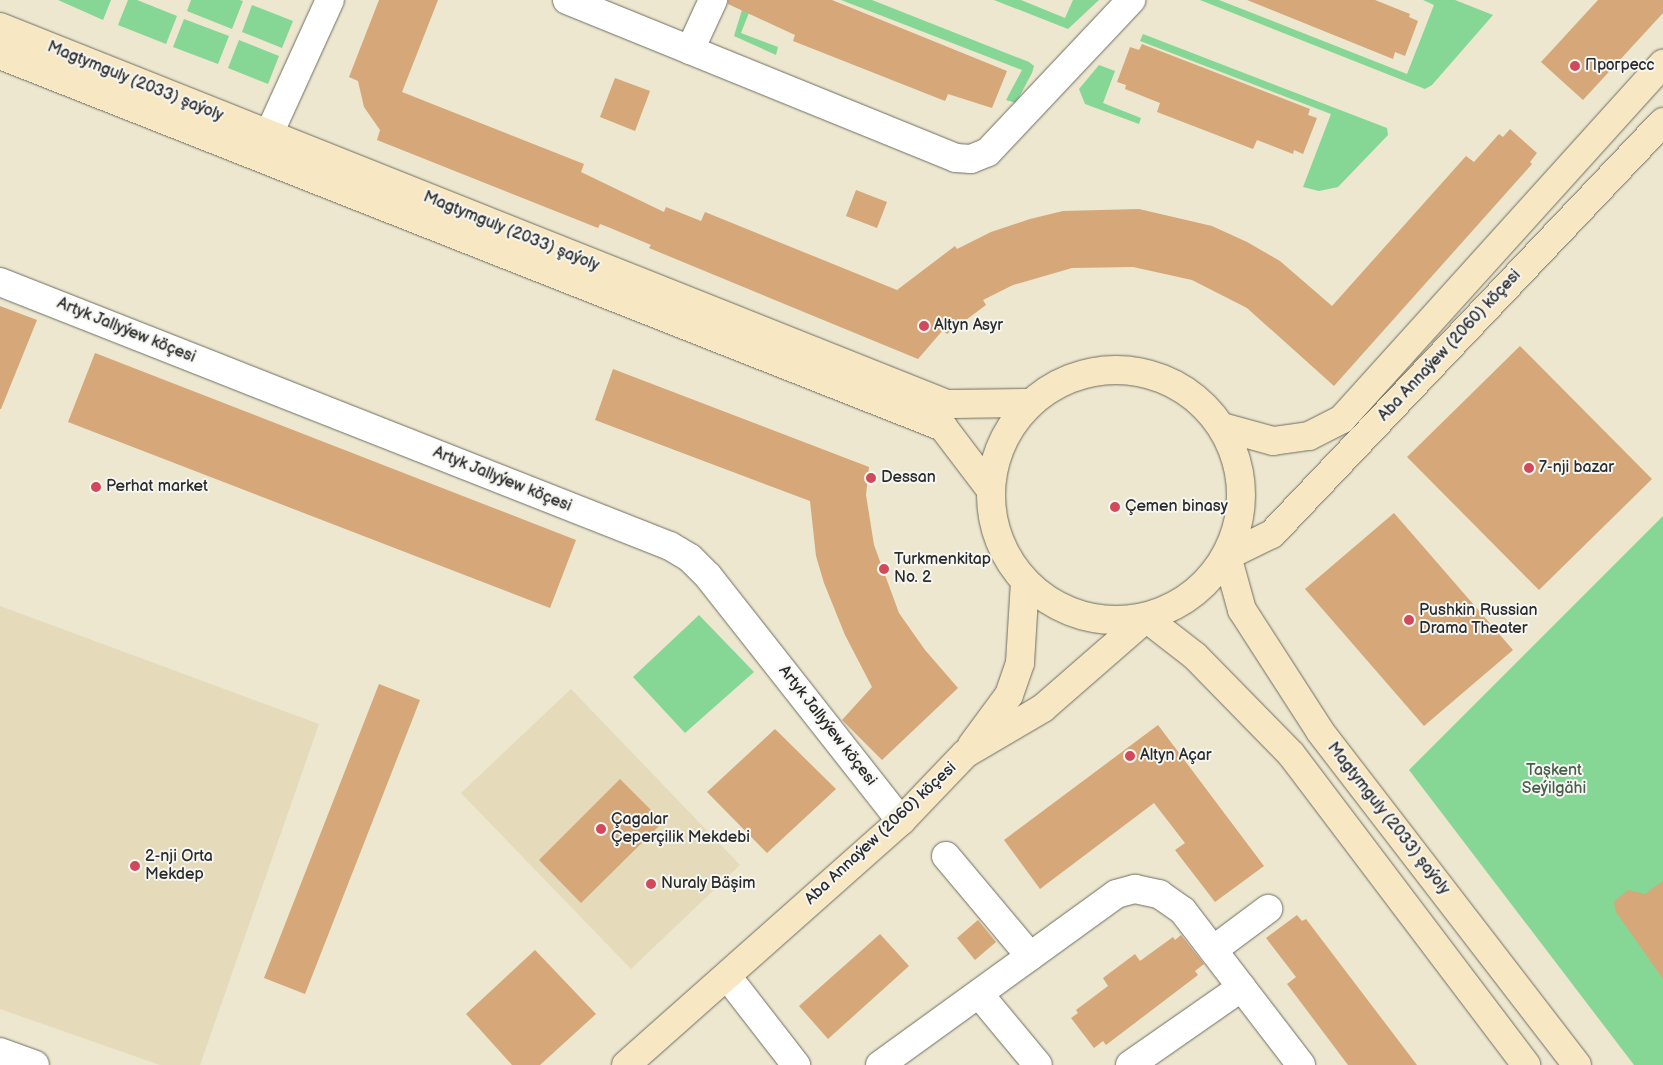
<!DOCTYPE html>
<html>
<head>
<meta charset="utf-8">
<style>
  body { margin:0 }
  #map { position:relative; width:1663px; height:1065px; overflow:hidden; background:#ece7ce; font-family:"Balsamiq Sans",sans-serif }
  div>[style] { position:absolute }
  .built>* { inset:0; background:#e5daba }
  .green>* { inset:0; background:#86d696 }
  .building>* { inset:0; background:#d5a779 }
  .roads { filter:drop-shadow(0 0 1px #6f6d64) drop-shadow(0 0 1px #6f6d64) }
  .street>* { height:28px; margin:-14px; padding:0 14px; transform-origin:14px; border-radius:14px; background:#fff }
  .secondary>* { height:28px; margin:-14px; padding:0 14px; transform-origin:14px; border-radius:14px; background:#f7e8c3 }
  .secondary>.ring { margin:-14px; padding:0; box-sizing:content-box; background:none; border:28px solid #f7e8c3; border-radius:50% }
  .dots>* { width:14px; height:14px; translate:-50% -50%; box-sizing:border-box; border:2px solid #f6f6f2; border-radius:50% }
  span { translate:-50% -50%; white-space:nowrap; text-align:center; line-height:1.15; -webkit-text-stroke:4px #f6f6f2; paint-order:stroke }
  .poi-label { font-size:16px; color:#2b2b2b }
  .left { translate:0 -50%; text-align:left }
  .street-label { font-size:16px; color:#2b2b2b }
  .park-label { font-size:16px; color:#465e4b }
</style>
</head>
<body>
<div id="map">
  <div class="built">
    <div style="clip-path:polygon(0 606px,319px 724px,200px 1065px,160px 1065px,0 1009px)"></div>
    <div style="clip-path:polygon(571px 689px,740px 865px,631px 969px,461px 793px)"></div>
  </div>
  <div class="green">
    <div style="clip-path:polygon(58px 0,111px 0,103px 20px)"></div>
    <div style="clip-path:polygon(128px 0,137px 0,177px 16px,166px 44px,118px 25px)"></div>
    <div style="clip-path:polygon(191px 0,239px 0,243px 1px,232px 29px,187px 11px)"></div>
    <div style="clip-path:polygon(745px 0,754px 0,741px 33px,778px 47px,776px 55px,734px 36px)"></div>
    <div style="clip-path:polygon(841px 0,872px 0,1029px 62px,1034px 66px,1032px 73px,1016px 103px,1006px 100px,1022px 70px)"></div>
    <div style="clip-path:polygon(994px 0,1021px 0,1065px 18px,1073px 0,1099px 0,1068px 29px)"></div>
    <div style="clip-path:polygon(1200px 0,1219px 0,1407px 74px,1434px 5px,1423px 0,1455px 0,1493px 15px,1432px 85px,1425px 89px)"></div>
    <div style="clip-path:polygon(252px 5px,293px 21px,282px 48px,242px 32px)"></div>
    <div style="clip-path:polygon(184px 19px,229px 36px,218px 64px,173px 47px)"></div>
    <div style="clip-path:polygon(1143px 34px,1387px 128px,1388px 135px,1338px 187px,1319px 191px,1303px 187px,1331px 114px,1140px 41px)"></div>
    <div style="clip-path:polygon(239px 40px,279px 56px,268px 84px,228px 68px)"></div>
    <div style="clip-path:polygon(1099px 65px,1115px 71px,1103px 103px,1141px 118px,1139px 124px,1085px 104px,1079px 89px)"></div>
    <div style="clip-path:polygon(1663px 516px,1663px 1065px,1634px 1065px,1409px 770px)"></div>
    <div style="clip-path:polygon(699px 615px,754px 672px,685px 733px,633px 677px)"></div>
  </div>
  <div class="building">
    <div style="clip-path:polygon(379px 0,438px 0,402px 92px,584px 164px,581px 172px,664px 212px,666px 207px,701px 221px,705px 212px,897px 290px,955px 246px,957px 249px,991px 232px,1030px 219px,1063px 211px,1139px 209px,1212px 226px,1247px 242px,1280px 261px,1332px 306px,1466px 156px,1474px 162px,1499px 134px,1503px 137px,1510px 129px,1537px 153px,1530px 162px,1532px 164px,1334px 386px,1247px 308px,1192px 280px,1133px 267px,1072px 268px,1013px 285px,983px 300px,986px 305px,947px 334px,943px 330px,918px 359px,649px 248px,651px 245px,608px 227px,600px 224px,598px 228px,377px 140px,380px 130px,364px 107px,358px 81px,349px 77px)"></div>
    <div style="clip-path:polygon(728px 0,832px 0,1007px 71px,992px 108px,948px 94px,945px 101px,793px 41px,795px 35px,728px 4px)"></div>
    <div style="clip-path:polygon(1247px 0,1375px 0,1410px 14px,1409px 17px,1418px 21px,1405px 56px,1395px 52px,1393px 59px)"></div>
    <div style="clip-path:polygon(1598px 0,1663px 0,1663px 13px,1583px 100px,1541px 62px)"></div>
    <div style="clip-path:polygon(1142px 44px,1310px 109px,1308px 115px,1317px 118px,1303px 154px,1294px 150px,1293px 154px,1257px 140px,1253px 149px,1157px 112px,1160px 103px,1125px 89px,1126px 85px,1117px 82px,1130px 47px,1139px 50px)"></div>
    <div style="clip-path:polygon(615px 78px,650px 91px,635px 131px,600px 117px)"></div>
    <div style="clip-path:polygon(856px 190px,887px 202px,877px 228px,846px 216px)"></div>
    <div style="clip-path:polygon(0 306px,37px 320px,1px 409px,0 409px)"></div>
    <div style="clip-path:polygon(1520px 346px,1652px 479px,1539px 590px,1407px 457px)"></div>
    <div style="clip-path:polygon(95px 353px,576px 540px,550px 608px,68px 422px)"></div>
    <div style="clip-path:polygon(613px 369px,869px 467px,866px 495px,874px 545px,899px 613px,925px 650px,958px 688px,882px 760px,842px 720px,872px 687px,845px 635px,824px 583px,816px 556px,810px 501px,595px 420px)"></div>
    <div style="clip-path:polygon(1394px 513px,1513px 650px,1424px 726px,1305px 589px)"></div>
    <div style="clip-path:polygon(379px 684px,420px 700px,305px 994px,264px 978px)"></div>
    <div style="clip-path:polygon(1158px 725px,1264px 866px,1215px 902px,1175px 850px,1185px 843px,1154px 803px,1040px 889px,1004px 840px)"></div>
    <div style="clip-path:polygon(775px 729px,836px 789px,767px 853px,707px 792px)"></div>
    <div style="clip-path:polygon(620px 779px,663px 822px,581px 903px,539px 860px)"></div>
    <div style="clip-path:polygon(1663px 881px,1663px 979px,1616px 912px,1614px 902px,1628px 890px,1645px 894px)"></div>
    <div style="clip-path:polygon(1297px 915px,1302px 921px,1306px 919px,1417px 1065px,1348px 1065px,1287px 984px,1296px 977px,1266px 938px)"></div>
    <div style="clip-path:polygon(978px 920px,996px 942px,975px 960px,957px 938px)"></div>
    <div style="clip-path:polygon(880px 934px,909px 966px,828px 1039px,799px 1006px)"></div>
    <div style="clip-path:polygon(1181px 935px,1204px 964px,1195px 971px,1198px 975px,1106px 1045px,1103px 1041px,1094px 1048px,1071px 1018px,1078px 1013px,1076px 1010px,1108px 986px,1103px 978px,1135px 954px,1140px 961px,1173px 937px,1175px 940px)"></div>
    <div style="clip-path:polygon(535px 950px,596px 1014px,540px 1065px,512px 1065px,466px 1014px)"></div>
  </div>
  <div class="roads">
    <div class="street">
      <div style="left:567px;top:0;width:133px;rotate:22.1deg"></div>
      <div style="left:690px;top:50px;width:55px;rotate:-65.3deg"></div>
      <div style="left:690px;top:50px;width:287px;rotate:22.1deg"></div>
      <div style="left:956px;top:158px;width:15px;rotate:4deg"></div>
      <div style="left:971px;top:159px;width:18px;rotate:-22deg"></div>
      <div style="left:988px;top:152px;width:209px;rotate:-46.7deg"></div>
      <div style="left:268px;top:136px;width:149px;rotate:-65.5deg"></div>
      <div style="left:0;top:282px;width:720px;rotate:21.51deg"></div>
      <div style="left:670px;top:546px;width:23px;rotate:31deg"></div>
      <div style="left:690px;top:558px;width:25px;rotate:45deg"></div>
      <div style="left:708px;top:576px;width:312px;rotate:51.8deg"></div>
      <div style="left:946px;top:856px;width:131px;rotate:50deg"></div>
      <div style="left:1213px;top:950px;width:69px;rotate:-36.7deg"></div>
      <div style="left:727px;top:976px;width:113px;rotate:52.2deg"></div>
      <div style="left:979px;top:994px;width:92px;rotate:50.3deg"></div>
      <div style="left:0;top:1052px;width:37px;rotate:20deg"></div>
      <div style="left:880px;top:1065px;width:291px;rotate:-35.9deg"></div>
      <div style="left:1116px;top:894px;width:20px;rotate:-15deg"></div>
      <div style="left:1135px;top:889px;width:25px;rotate:12deg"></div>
      <div style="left:1159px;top:894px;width:29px;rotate:35deg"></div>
      <div style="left:1183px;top:911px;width:194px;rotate:52.5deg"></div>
      <div style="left:1130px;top:1065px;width:136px;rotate:-34.9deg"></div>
    </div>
    <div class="secondary">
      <div style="left:0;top:27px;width:1019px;rotate:21.71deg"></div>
      <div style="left:947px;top:404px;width:82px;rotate:-0.7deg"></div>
      <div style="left:0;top:55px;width:1014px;rotate:21.53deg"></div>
      <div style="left:943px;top:427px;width:78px;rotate:52.8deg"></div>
      <div class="ring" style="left:991px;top:370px;width:222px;height:222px"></div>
      <div style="left:1222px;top:427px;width:53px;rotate:15.4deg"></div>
      <div style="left:1273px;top:441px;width:36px;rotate:-8deg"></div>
      <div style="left:1309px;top:436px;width:37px;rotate:-27deg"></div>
      <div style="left:1342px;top:419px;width:479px;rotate:-47.9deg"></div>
      <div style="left:972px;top:745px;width:62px;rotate:-53.5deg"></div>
      <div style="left:1009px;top:695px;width:34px;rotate:-71deg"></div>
      <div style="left:1020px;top:663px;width:81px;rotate:-86.5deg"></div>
      <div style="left:626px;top:1065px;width:368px;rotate:-41.6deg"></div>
      <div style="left:901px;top:821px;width:93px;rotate:-46.3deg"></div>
      <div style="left:965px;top:754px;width:91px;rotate:-30.5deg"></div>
      <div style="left:1043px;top:708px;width:137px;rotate:-41.1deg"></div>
      <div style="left:1146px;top:618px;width:62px;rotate:37.8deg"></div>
      <div style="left:1195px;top:656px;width:137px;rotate:45.6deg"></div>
      <div style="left:1291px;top:754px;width:390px;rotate:52.9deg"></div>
      <div style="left:1577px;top:1065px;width:421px;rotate:-127.6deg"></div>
      <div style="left:1320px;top:731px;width:144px;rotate:-122.8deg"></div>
      <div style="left:1242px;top:610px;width:56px;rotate:-105.5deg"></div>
      <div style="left:1227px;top:556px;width:50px;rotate:-26.1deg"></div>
      <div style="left:1272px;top:534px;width:568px;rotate:-46.5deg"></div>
    </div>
  </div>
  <div class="dots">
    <div style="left:1575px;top:66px;background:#d1495b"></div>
    <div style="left:924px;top:326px;background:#d1495b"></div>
    <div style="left:1529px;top:468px;background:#d1495b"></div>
    <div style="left:871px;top:478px;background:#d1495b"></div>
    <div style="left:96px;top:487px;background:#d1495b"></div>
    <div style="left:1115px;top:507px;background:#d1495b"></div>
    <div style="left:884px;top:569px;background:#d1495b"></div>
    <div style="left:1409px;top:620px;background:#d1495b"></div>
    <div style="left:1130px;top:756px;background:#d1495b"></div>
    <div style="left:601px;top:829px;background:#d1495b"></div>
    <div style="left:135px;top:866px;background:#d1495b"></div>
    <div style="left:651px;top:884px;background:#d1495b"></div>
  </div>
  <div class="poi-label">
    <span class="left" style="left:1585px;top:66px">Прогресс</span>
    <span class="left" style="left:934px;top:326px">Altyn Asyr</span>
    <span class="left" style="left:1539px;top:468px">7-nji bazar</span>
    <span class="left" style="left:881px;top:478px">Dessan</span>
    <span class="left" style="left:106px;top:487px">Perhat market</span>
    <span class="left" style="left:1125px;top:507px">Çemen binasy</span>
    <span class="left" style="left:894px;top:569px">Turkmenkitap<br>No. 2</span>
    <span class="left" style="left:1419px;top:620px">Pushkin Russian<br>Drama Theater</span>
    <span class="left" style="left:1140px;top:756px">Altyn Açar</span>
    <span class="left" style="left:611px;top:829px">Çagalar<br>Çeperçilik Mekdebi</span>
    <span class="left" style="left:145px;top:866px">2-nji Orta<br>Mekdep</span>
    <span class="left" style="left:661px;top:884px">Nuraly Bäşim</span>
  </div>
  <div class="street-label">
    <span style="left:135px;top:82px;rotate:22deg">Magtymguly (2033) şaýoly</span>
    <span style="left:511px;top:232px;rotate:22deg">Magtymguly (2033) şaýoly</span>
    <span style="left:126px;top:331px;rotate:22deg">Artyk Jallyýew köçesi</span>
    <span style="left:1450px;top:346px;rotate:-47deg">Aba Annaýew (2060) köçesi</span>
    <span style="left:502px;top:480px;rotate:22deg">Artyk Jallyýew köçesi</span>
    <span style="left:827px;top:726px;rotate:52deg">Artyk Jallyýew köçesi</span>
    <span style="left:1388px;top:819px;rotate:52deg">Magtymguly (2033) şaýoly</span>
    <span style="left:881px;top:834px;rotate:-43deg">Aba Annaýew (2060) köçesi</span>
  </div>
  <div class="park-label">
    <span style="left:1554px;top:780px">Taşkent<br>Seýilgähi</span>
  </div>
</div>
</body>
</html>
